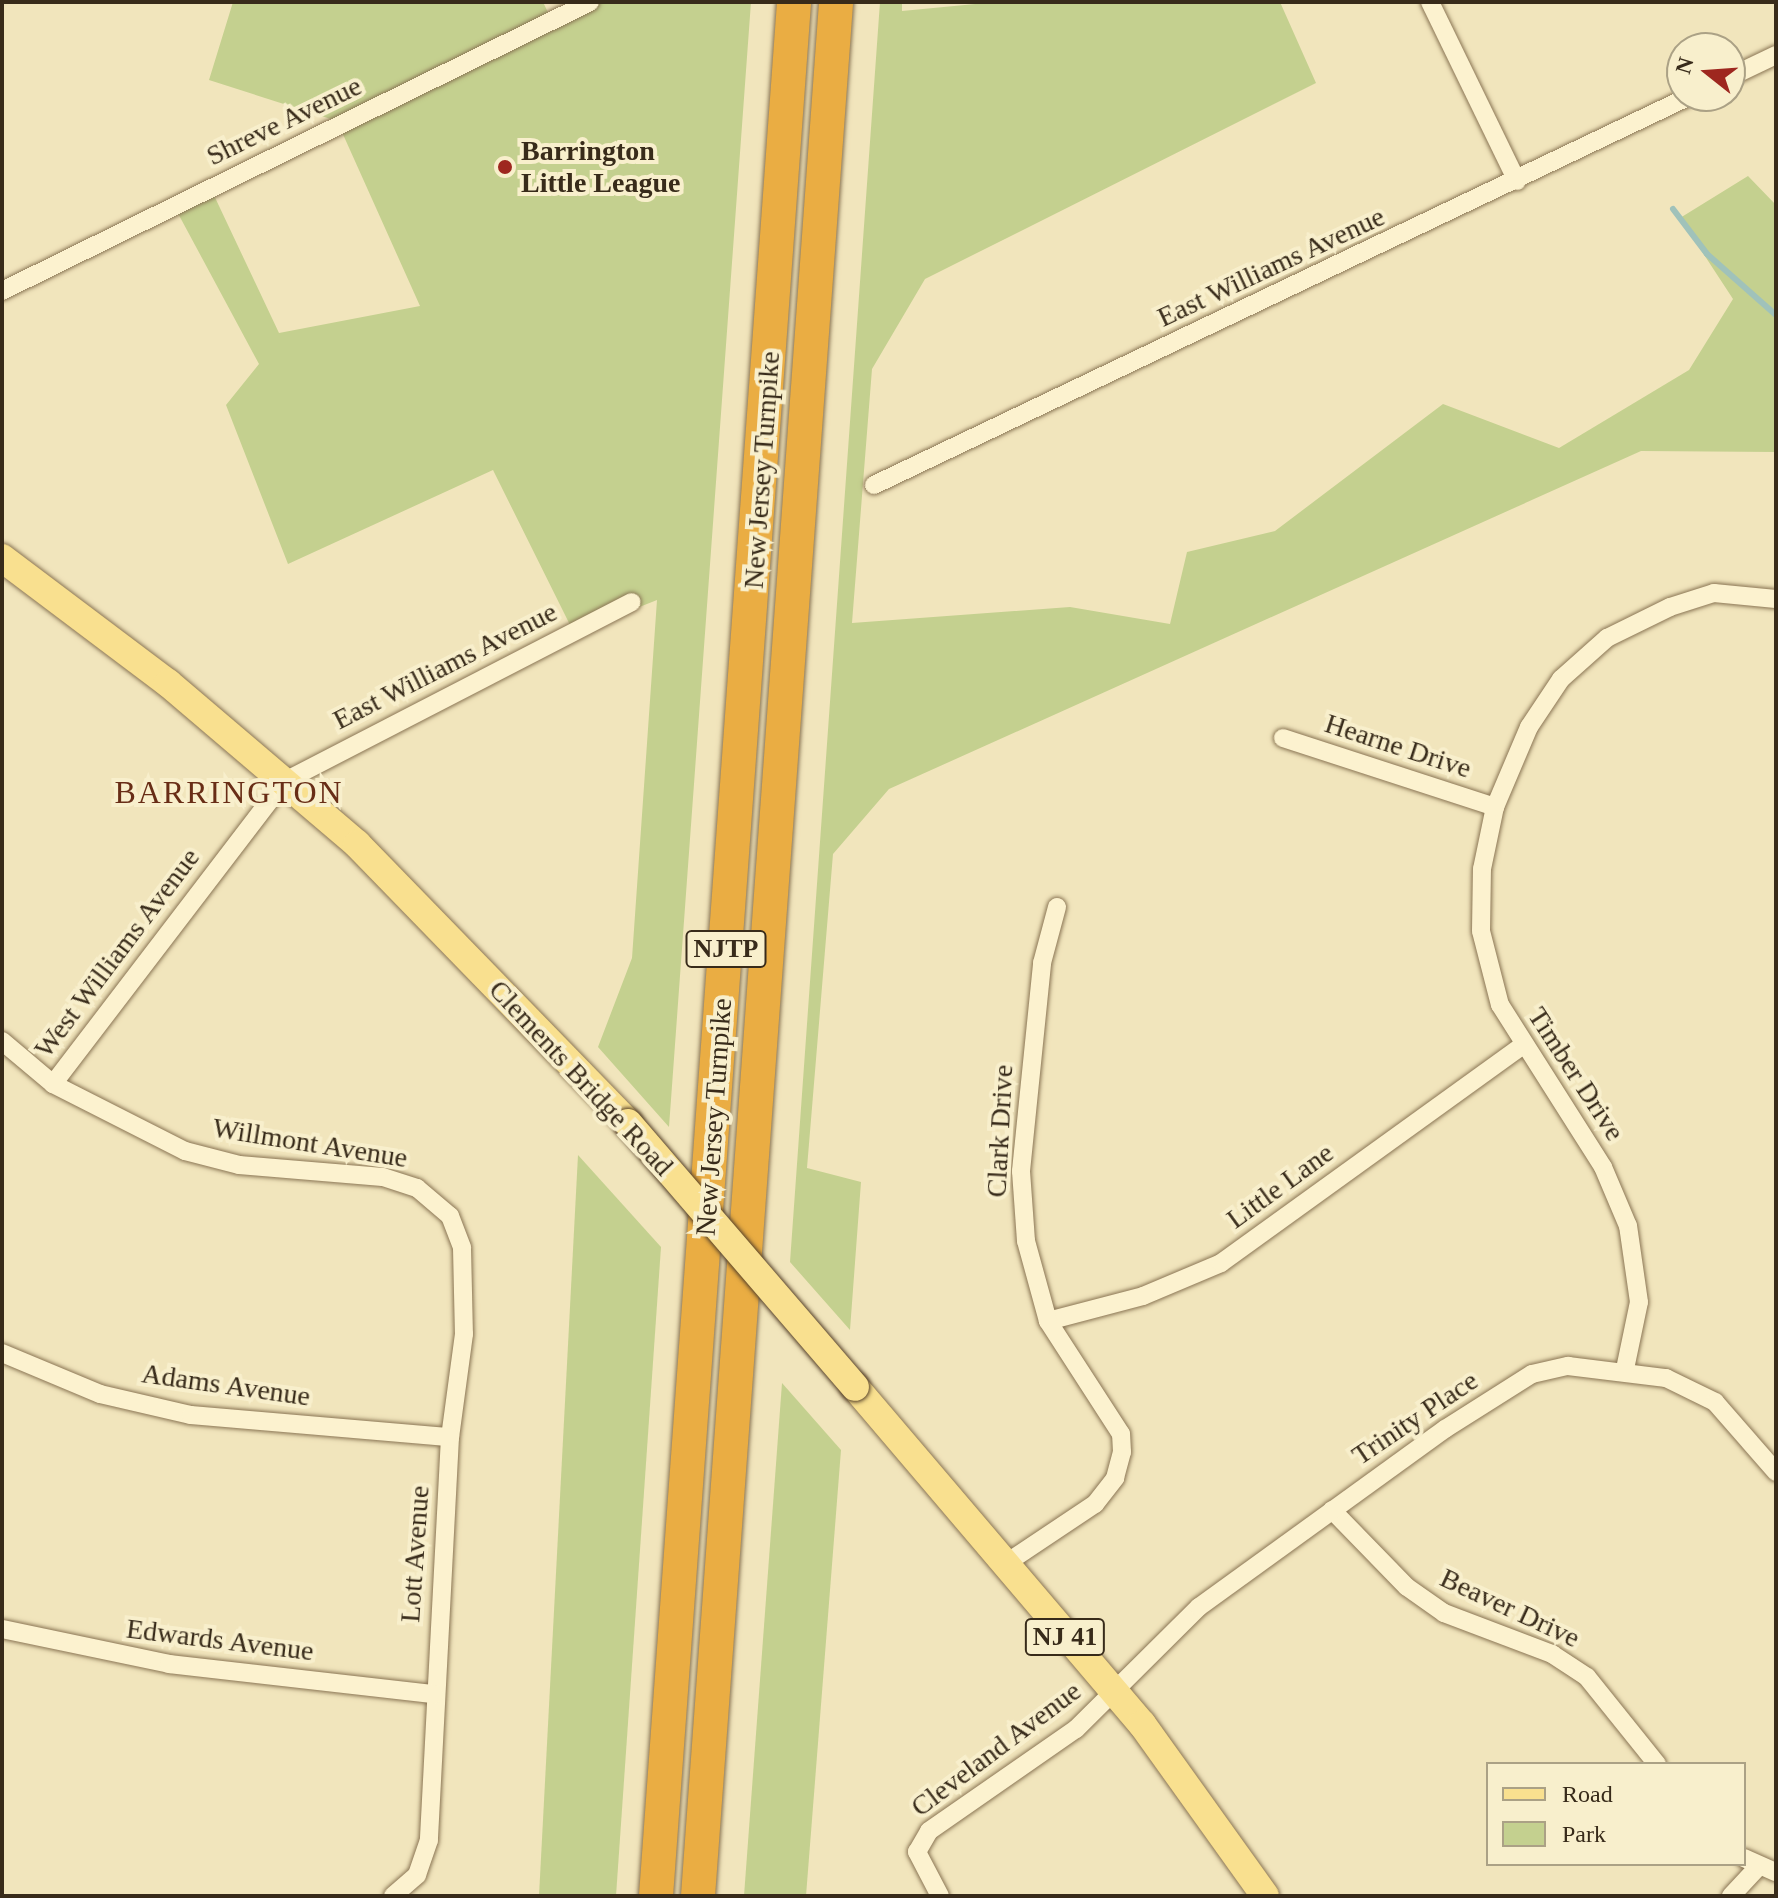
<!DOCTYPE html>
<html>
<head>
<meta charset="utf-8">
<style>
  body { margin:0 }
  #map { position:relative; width:1778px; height:1898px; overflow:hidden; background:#f1e5bc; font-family:"Times New Roman",serif }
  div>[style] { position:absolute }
  .green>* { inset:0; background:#c4d08f }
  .stream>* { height:6px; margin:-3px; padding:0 3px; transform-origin:3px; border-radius:3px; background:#a0c2ba }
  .roads { filter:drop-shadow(0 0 2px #8a7554) drop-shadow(0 0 2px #8a7554) }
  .minor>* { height:18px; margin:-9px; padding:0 9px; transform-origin:9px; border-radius:9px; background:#fcf2cf }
  .primary>* { height:28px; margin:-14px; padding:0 14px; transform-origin:14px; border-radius:14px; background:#f9e08f }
  .motorway>* { height:34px; margin:-17px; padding:0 17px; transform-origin:17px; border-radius:17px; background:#eaad43 }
  .bridges { filter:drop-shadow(0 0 2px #574229) drop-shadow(0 0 2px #574229) }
  .primary-bridge>* { height:28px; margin:-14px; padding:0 14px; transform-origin:14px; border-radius:14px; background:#f9e08f }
  .dots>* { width:22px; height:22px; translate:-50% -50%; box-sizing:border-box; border:4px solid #f8efcc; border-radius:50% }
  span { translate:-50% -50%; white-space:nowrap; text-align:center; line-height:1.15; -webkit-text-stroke:8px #f8efcc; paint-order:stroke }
  .shield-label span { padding:2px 6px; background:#f8efcc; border:2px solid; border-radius:6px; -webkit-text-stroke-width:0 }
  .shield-label { font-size:26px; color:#382b1a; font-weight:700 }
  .street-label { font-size:28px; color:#382b1a }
  .poi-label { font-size:28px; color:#382b1a; font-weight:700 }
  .left { translate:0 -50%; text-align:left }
  .quarter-label { font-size:32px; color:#682d16; letter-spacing:2px }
  .frame { position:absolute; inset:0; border:4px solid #382b1a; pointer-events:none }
  .legend { position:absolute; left:1486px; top:1762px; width:260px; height:104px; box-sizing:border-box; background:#f8efcc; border:2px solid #aba185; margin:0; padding:10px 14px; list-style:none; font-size:24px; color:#382b1a }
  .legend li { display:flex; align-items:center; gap:16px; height:40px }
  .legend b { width:40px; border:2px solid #aba185 }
  .north { position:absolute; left:1666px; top:32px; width:80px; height:80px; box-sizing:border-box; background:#f8efcc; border:2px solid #aba185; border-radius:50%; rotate:287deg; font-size:22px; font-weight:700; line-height:32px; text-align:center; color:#382b1a }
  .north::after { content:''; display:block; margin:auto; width:28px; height:36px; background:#9e271f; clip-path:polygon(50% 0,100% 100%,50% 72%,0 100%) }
</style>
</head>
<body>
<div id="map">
  <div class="green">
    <div style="clip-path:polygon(233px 2px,543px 2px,552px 21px,591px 2px,751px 2px,669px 1127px,598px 1047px,632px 958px,657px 600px,574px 633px,493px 470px,288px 564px,226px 405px,259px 364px,174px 206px,211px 189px,279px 333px,420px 306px,337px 121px,209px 80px)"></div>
    <div style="clip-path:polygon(880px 2px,902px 2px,902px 11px,996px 2px,1280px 2px,1316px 83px,925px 279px,872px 369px,852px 623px,1070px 607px,1170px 624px,1187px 552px,1275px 531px,1443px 404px,1559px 448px,1689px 370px,1733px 299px,1680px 218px,1748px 176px,1776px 205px,1776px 452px,1641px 451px,889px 789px,833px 854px,807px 1168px,861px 1182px,850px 1330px,790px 1262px)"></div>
    <div style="clip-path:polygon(578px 1155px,661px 1247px,616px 1896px,539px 1896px)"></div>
    <div style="clip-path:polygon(782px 1383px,841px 1450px,806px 1896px,744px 1896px)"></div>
  </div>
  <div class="stream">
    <div style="left:1673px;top:209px;width:56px;rotate:52.9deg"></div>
    <div style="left:1707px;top:254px;width:92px;rotate:41.5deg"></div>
  </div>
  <div class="roads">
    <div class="minor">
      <div style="left:1430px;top:2px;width:199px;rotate:64.1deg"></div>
      <div style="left:1730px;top:77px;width:51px;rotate:-25.6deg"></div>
      <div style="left:2px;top:291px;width:655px;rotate:-26.17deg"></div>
      <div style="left:874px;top:485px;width:904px;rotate:-25.49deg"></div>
      <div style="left:1283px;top:738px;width:223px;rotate:18deg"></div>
      <div style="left:2px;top:1041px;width:67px;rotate:40.1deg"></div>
      <div style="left:53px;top:1084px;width:148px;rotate:26.9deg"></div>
      <div style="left:185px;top:1151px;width:56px;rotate:14.5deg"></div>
      <div style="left:239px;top:1165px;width:144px;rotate:4.8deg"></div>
      <div style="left:383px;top:1177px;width:36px;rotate:18deg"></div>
      <div style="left:417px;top:1188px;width:43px;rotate:40.3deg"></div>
      <div style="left:450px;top:1216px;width:34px;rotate:69deg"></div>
      <div style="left:462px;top:1248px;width:86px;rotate:88.7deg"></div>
      <div style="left:464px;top:1334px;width:104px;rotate:97.7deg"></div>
      <div style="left:450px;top:1437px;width:404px;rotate:93deg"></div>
      <div style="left:429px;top:1840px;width:37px;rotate:109deg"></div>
      <div style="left:417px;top:1875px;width:32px;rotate:139deg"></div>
      <div style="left:53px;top:1084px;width:382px;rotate:-52.6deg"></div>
      <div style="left:285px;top:781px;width:390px;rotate:-27.3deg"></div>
      <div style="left:1048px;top:1321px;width:98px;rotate:-14.7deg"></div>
      <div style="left:1143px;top:1296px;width:85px;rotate:-22.9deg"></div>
      <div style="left:1221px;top:1263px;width:370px;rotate:-35.8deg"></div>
      <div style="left:2px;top:1353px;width:106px;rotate:22.7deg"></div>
      <div style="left:100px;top:1394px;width:93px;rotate:13deg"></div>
      <div style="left:191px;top:1415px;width:260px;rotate:4.9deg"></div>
      <div style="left:1625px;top:1369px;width:68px;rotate:-78.2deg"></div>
      <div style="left:1639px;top:1302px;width:77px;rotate:-98.2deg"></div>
      <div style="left:1628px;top:1226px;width:64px;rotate:-113deg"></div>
      <div style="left:1603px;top:1167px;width:192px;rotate:-122.4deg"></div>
      <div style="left:1500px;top:1005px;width:76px;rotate:-104.4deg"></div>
      <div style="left:1481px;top:931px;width:62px;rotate:-89.1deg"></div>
      <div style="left:1482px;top:869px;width:63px;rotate:-78.2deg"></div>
      <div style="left:1495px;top:807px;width:87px;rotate:-67deg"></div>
      <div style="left:1529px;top:727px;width:58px;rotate:-56.3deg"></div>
      <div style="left:1561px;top:679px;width:62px;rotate:-41.7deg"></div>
      <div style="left:1607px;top:638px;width:70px;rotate:-26.2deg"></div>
      <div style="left:1670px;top:607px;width:46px;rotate:-17.7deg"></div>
      <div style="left:1714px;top:593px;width:62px;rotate:5.5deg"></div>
      <div style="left:1332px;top:1510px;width:107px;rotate:45.8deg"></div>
      <div style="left:1407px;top:1587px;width:45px;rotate:35.1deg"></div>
      <div style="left:1444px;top:1613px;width:116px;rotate:20.8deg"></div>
      <div style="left:1552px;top:1654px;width:42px;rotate:33.3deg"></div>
      <div style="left:1587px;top:1677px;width:112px;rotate:51.2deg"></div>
      <div style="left:1002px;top:1566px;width:112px;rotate:-33.7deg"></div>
      <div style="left:1095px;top:1504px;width:33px;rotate:-52deg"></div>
      <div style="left:1115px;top:1478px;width:27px;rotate:-75deg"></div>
      <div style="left:1122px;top:1452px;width:18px;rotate:-93deg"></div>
      <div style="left:1121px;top:1434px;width:135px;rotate:-122.9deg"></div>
      <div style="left:1048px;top:1321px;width:83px;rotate:-105.4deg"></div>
      <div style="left:1026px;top:1241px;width:70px;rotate:-94.1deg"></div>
      <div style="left:1021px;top:1171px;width:209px;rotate:-84.2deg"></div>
      <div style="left:1042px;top:963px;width:58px;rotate:-75deg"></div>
      <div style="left:2px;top:1629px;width:171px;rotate:11.8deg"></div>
      <div style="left:169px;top:1664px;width:267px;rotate:6.5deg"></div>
      <div style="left:1744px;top:1858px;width:35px;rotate:24deg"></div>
      <div style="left:940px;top:1896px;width:50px;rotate:-117.6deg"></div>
      <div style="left:917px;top:1852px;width:24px;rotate:-60deg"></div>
      <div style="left:929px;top:1831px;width:179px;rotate:-34.8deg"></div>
      <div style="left:1076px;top:1729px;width:173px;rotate:-44.8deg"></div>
      <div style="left:1199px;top:1607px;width:304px;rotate:-35.9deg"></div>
      <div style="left:1445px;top:1429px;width:103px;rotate:-32.3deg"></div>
      <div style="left:1532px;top:1374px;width:37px;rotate:-13deg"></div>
      <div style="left:1568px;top:1366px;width:99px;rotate:7deg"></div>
      <div style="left:1666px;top:1378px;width:55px;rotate:26.1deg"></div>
      <div style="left:1715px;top:1402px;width:93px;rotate:48.9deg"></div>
      <div style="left:1731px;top:1896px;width:40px;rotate:-47deg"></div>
    </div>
    <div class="primary">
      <div style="left:2px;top:558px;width:208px;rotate:37deg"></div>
      <div style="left:168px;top:683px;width:248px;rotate:40.4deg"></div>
      <div style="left:357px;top:844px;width:389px;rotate:45.8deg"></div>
      <div style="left:855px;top:1387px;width:443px;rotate:49.6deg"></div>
      <div style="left:1142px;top:1724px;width:211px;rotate:54.4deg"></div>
    </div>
    <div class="motorway">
      <div style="left:656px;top:1896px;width:1899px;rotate:-85.83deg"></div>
      <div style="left:698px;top:1896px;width:1899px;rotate:-85.83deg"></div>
    </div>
  </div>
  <div class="bridges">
    <div class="primary-bridge">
      <div style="left:628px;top:1123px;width:348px;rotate:49.3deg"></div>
    </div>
  </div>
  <div class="dots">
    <div style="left:505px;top:167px;background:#9e271f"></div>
  </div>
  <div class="shield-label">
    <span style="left:726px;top:949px">NJTP</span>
    <span style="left:1065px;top:1637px">NJ 41</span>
  </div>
  <div class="street-label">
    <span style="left:284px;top:121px;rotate:-26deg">Shreve Avenue</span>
    <span style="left:1271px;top:267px;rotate:-25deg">East Williams Avenue</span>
    <span style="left:762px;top:470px;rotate:-86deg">New Jersey Turnpike</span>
    <span style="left:445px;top:666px;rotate:-27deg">East Williams Avenue</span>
    <span style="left:1398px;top:746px;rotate:18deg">Hearne Drive</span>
    <span style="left:117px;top:953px;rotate:-53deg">West Williams Avenue</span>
    <span style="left:1576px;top:1074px;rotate:57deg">Timber Drive</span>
    <span style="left:581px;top:1078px;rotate:47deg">Clements Bridge Road</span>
    <span style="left:714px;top:1117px;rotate:-86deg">New Jersey Turnpike</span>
    <span style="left:1000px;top:1131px;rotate:-87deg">Clark Drive</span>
    <span style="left:310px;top:1143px;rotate:9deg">Willmont Avenue</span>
    <span style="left:1280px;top:1186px;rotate:-36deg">Little Lane</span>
    <span style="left:226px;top:1385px;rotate:8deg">Adams Avenue</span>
    <span style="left:1415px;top:1418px;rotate:-34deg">Trinity Place</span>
    <span style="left:415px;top:1554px;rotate:-86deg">Lott Avenue</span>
    <span style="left:1510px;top:1608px;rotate:25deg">Beaver Drive</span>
    <span style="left:220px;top:1640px;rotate:7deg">Edwards Avenue</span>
    <span style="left:996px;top:1749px;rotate:-37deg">Cleveland Avenue</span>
  </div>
  <div class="poi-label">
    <span class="left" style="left:521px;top:167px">Barrington<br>Little League</span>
  </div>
  <div class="quarter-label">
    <span style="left:229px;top:792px">BARRINGTON</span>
  </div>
  <div class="frame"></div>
  <ul class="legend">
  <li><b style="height:10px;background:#f9e08f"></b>Road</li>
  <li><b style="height:22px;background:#c4d08f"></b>Park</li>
  </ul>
  <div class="north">N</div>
</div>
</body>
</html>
